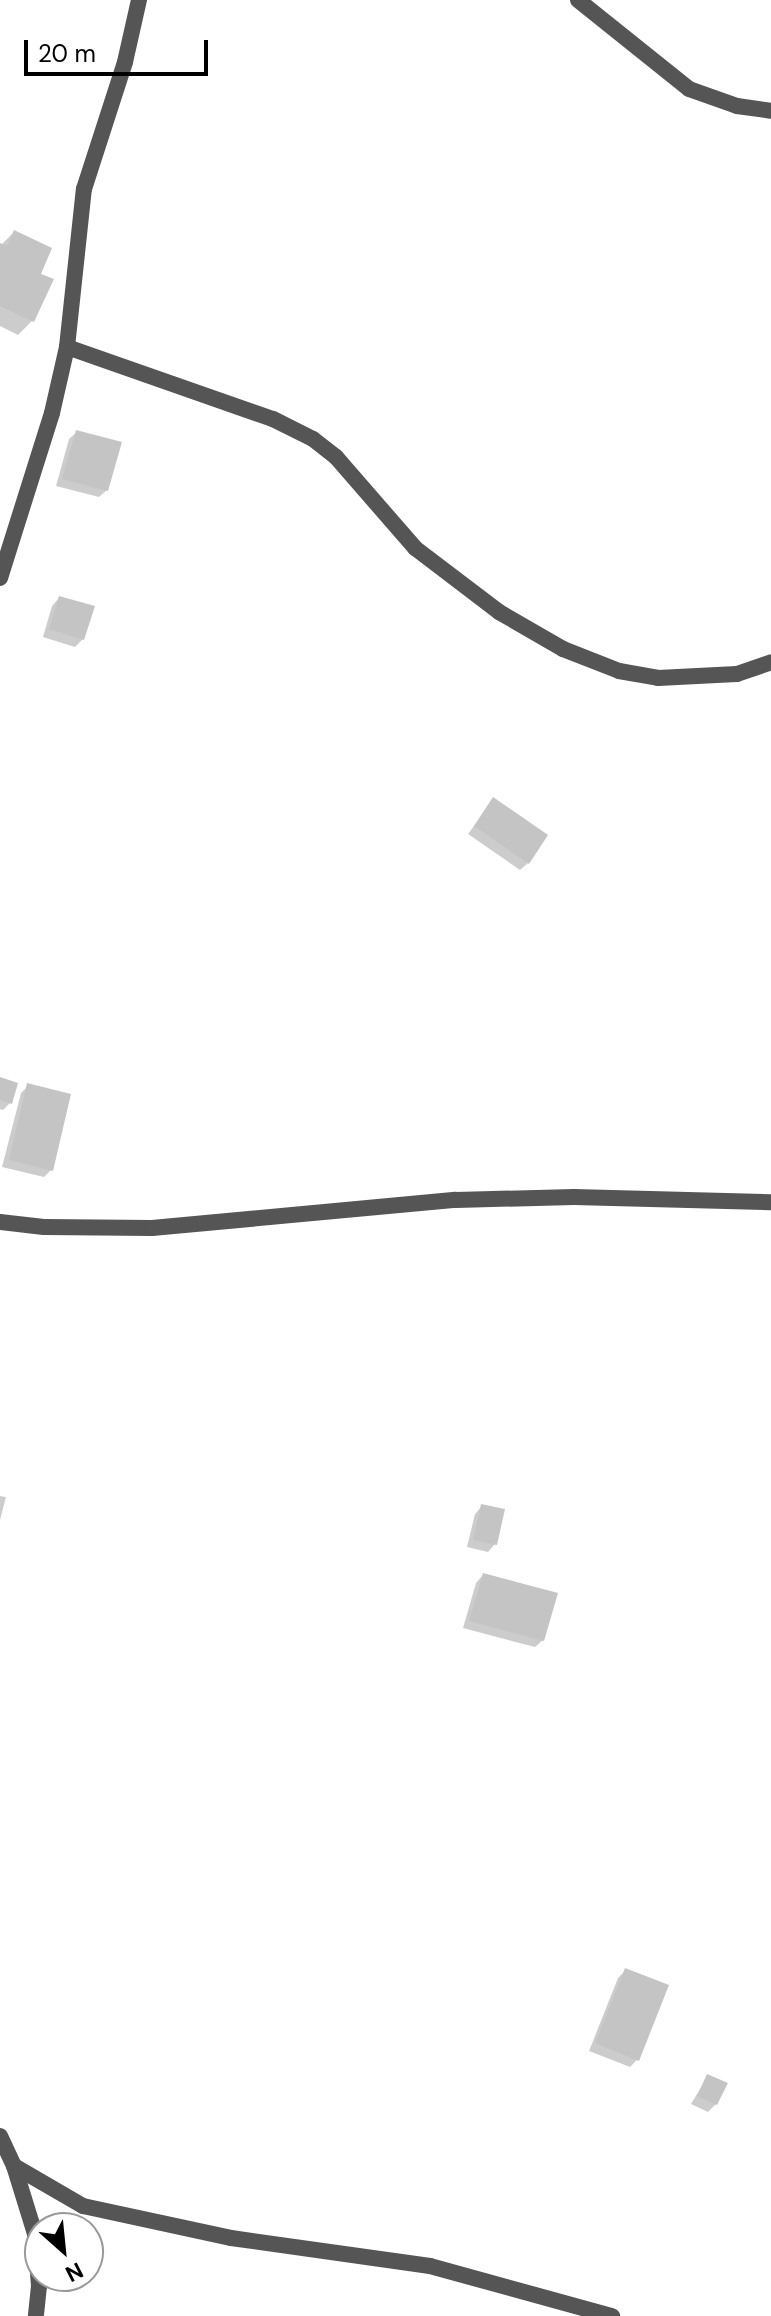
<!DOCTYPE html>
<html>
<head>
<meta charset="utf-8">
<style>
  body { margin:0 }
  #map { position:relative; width:771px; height:2316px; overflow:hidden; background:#fff; font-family:"DM Sans",sans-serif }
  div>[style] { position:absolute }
  .shadow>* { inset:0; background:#0003 }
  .building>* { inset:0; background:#c4c4c4 }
  .minor>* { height:16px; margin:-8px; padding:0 8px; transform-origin:8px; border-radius:8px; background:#555 }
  span { translate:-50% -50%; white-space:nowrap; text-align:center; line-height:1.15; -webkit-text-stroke:6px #fff; paint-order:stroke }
  .north { position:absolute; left:24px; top:2212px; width:80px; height:80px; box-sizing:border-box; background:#fff; border:2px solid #999; border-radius:50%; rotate:153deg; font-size:22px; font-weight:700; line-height:32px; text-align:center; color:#000 }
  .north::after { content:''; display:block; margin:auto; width:28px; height:36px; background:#000; clip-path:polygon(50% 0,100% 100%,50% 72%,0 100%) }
  .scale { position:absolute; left:24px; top:40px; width:184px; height:36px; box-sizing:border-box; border:4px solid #000; border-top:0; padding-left:10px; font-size:24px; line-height:28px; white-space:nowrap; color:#000; -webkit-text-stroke:6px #fff; paint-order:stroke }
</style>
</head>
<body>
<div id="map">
  <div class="shadow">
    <div style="clip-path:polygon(14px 232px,38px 275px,32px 321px,18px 335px,0 326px,0 246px)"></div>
    <div style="clip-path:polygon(77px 432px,107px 490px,99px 497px,56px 486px,69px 439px)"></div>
    <div style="clip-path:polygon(59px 598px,83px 639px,75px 647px,43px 637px,52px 606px)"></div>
    <div style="clip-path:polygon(493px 800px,528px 863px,520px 870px,468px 834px)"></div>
    <div style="clip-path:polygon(0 1079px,10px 1103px,3px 1110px,0 1109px)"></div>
    <div style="clip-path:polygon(28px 1086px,51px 1170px,44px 1177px,2px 1167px,21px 1093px)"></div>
    <div style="clip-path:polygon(0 1496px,6px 1497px,0 1520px)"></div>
    <div style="clip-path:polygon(482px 1506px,495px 1544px,488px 1552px,467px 1547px,475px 1514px)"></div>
    <div style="clip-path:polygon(483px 1575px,543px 1640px,535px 1647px,463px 1628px,476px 1583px)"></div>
    <div style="clip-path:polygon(625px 1971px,637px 2060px,630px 2067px,589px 2051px,618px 1978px)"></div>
    <div style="clip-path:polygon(708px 2076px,716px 2104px,708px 2112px,691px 2104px)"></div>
  </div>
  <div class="building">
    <div style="clip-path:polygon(14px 230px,52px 248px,41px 274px,54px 279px,34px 322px,0 306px,0 243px,7px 246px)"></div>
    <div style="clip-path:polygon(76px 430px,122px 442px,108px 491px,62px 479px)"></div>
    <div style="clip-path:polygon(59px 596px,95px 606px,84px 640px,49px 629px)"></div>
    <div style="clip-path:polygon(493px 797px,548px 835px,529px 864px,474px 826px)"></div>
    <div style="clip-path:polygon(0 1077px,18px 1083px,12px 1104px,0 1100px)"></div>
    <div style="clip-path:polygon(27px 1083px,71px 1094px,53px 1171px,9px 1160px)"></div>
    <div style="clip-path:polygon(481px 1504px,505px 1509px,497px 1545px,473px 1540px)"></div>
    <div style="clip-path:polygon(483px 1573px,558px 1593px,544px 1641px,469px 1621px)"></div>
    <div style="clip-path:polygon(625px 1968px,669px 1985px,639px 2061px,595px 2043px)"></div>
    <div style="clip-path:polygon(707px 2074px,728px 2083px,717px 2105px,697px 2096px)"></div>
  </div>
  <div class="minor">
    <div style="left:578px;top:0;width:142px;rotate:38.7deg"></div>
    <div style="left:689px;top:89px;width:51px;rotate:19.5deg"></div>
    <div style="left:737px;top:106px;width:34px;rotate:8deg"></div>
    <div style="left:67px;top:347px;width:218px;rotate:19.3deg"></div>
    <div style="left:273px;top:419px;width:45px;rotate:26.6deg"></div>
    <div style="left:313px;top:439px;width:29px;rotate:38deg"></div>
    <div style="left:336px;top:457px;width:121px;rotate:49deg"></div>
    <div style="left:415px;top:548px;width:106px;rotate:37.3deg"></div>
    <div style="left:499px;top:612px;width:74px;rotate:30deg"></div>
    <div style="left:563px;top:649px;width:60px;rotate:21.4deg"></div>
    <div style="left:619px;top:671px;width:40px;rotate:10deg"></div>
    <div style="left:658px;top:678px;width:79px;rotate:-2.9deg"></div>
    <div style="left:737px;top:674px;width:36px;rotate:-19deg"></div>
    <div style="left:0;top:578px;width:173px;rotate:-72.5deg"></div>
    <div style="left:52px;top:413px;width:68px;rotate:-77.2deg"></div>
    <div style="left:67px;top:347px;width:159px;rotate:-83.9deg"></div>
    <div style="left:84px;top:189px;width:133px;rotate:-72.1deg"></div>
    <div style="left:125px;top:62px;width:64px;rotate:-77.3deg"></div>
    <div style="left:0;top:1222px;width:44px;rotate:6.5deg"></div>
    <div style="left:44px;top:1227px;width:108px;rotate:0.5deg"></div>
    <div style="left:152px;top:1228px;width:305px;rotate:-5.3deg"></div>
    <div style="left:456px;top:1200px;width:118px;rotate:-1.5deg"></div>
    <div style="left:574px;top:1197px;width:197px;rotate:1.5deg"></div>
    <div style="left:0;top:2136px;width:33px;rotate:65deg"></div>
    <div style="left:14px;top:2166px;width:71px;rotate:72.8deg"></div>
    <div style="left:35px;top:2234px;width:52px;rotate:85.6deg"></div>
    <div style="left:39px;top:2286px;width:30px;rotate:96deg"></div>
    <div style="left:14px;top:2166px;width:80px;rotate:30.1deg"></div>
    <div style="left:83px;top:2206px;width:151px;rotate:12.2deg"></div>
    <div style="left:231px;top:2238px;width:201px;rotate:8deg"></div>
    <div style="left:430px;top:2266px;width:189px;rotate:15.4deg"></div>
  </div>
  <div class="north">N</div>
  <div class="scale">20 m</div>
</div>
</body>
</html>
